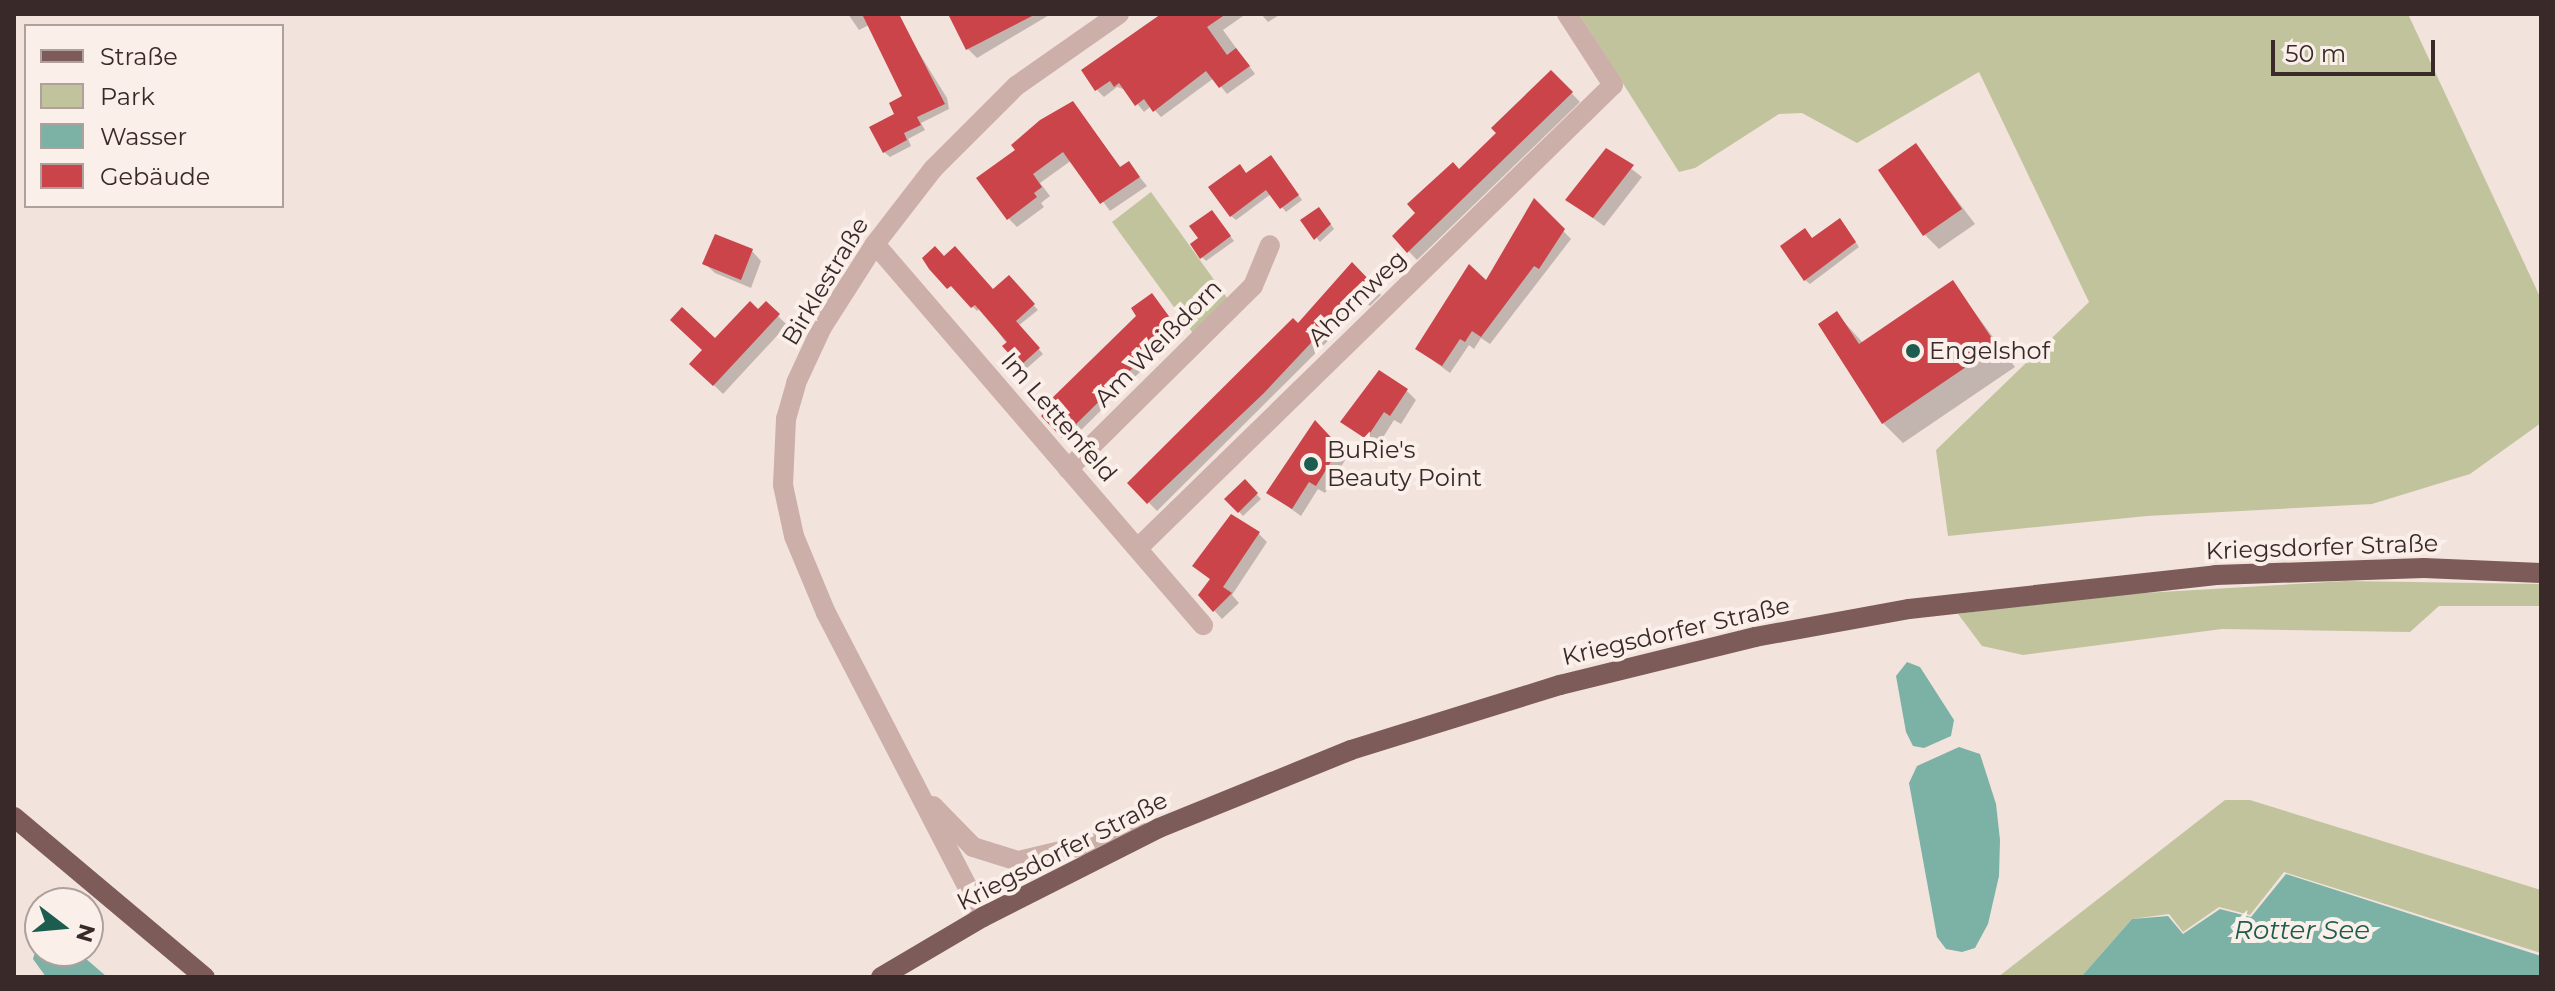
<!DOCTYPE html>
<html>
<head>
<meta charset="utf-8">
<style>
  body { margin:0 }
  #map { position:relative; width:2555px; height:991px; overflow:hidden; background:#f3e3dd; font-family:Montserrat,sans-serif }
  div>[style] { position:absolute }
  .green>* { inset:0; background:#c1c39d }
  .water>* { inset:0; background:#7bb2a5 }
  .shadow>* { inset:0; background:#0003 }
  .building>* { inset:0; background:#cb4449 }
  .minor>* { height:20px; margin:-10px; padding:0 10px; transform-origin:10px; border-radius:10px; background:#ccafa9 }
  .major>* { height:20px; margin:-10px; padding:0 10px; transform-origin:10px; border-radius:10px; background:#7c5b59 }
  .dots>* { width:22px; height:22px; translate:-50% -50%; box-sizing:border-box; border:4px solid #fbefea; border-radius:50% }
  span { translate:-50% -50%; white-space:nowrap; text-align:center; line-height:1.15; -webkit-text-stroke:8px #fbefea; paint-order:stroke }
  .street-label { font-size:24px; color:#392a29 }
  .poi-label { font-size:24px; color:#392a29 }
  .left { translate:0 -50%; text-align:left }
  .water-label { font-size:26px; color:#1c5d4f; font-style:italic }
  .frame { position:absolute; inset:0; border:16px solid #392a29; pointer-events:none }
  .legend { position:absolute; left:24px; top:24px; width:260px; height:184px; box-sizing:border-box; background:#fbefea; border:2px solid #ada09d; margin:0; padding:10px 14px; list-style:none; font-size:24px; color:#392a29 }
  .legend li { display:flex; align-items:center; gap:16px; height:40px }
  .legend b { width:40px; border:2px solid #ada09d }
  .north { position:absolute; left:24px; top:887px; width:80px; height:80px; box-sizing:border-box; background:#fbefea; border:2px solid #ada09d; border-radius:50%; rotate:106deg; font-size:22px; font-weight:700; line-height:32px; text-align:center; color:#392a29 }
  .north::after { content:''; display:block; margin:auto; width:28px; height:36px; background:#1c5d4f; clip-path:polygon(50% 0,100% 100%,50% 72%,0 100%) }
  .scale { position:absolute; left:2271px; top:40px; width:164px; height:36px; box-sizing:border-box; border:4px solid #392a29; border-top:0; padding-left:10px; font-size:24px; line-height:28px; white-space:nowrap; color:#392a29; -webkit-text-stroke:6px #fbefea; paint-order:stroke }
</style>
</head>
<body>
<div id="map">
  <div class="green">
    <div style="clip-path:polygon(1579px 14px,2408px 14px,2541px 299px,2541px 423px,2470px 474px,2372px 504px,2147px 516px,1948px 536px,1936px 450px,2089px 302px,1979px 72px,1857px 143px,1802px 113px,1779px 114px,1695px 168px,1679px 172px)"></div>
    <div style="clip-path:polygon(1151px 192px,1230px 302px,1195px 336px,1112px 222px)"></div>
    <div style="clip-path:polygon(2346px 581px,2541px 584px,2541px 606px,2439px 606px,2410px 632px,2222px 629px,2023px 655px,1982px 646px,1958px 614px,2077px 597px)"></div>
    <div style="clip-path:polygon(2225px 800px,2250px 800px,2541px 890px,2541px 953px,2284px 872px,2250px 915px,2219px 907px,2183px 932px,2169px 914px,2132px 919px,2081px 977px,1998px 977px)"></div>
  </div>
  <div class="water">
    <div style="clip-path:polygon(1907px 662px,1920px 667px,1954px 720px,1951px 736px,1924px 748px,1913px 746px,1906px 732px,1896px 676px)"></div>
    <div style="clip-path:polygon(1959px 747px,1980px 754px,1996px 804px,2000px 840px,1999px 876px,1988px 924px,1975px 948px,1962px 952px,1946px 949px,1937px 937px,1909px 783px,1917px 766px)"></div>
    <div style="clip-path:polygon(2286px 874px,2541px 956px,2541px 977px,2081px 977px,2132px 919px,2168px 916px,2183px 934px,2220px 909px,2251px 917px)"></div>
    <div style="clip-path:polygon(40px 934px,40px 951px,77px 951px,107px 977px,46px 977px,33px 959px)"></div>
  </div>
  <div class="shadow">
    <div style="clip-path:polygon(848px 14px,895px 14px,947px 98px,949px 109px,921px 123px,925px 130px,908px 139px,911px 146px,890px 157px,884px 152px,905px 97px,869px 25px,859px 30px)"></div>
    <div style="clip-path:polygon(959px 14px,1051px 14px,977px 58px,967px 48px)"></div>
    <div style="clip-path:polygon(1168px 14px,1246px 14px,1223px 30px,1255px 74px,1227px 94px,1214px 78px,1161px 117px,1151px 106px,1144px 112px,1126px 90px,1117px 87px,1104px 97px,1096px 89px)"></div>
    <div style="clip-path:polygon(1261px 14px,1281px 14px,1268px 22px)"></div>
    <div style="clip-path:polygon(1551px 72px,1580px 102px,1417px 260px,1394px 236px,1499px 133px)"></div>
    <div style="clip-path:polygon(1072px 103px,1122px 169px,1129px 164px,1147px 186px,1110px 211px,1072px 160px,1040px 183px,1050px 196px,1041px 203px,1044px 207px,1017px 227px,1009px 219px,1018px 150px)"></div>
    <div style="clip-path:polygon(1916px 146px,1975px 224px,1939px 249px,1924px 234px)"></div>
    <div style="clip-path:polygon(1607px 150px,1642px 177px,1604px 226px,1568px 200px)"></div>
    <div style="clip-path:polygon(1275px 162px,1302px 200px,1286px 212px,1271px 194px,1236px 220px,1231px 216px,1247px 175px)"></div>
    <div style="clip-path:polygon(1534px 201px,1571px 239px,1490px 344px,1481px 338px,1474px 349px,1469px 345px,1450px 373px,1417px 349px,1486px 284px)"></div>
    <div style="clip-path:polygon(1323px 213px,1334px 229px,1320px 242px,1303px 221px)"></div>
    <div style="clip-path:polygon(1216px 217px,1234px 241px,1206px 261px,1202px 257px)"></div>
    <div style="clip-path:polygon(1844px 225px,1859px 247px,1810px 284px,1805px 280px,1812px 239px)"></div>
    <div style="clip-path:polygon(752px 251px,761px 261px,751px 288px,715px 273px,705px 264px)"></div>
    <div style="clip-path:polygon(925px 258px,944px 259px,993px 291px,1009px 278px,1038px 310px,1018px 326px,1043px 354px,1026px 369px,980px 308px,977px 311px)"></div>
    <div style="clip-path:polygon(1352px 265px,1381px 295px,1370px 306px,1366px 303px,1157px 511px,1130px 483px,1298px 326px)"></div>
    <div style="clip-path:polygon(1953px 283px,2015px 367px,1903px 443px,1883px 423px,1821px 325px,1837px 314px,1863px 343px)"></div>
    <div style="clip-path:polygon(1157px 301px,1180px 332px,1141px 361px,1146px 366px,1069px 442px,1043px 416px)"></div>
    <div style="clip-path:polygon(766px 304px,787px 325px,723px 394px,692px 364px)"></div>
    <div style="clip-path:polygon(1407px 391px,1416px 400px,1401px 424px,1394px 420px,1377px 447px,1343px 422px)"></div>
    <div style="clip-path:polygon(1315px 423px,1347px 457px,1325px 493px,1318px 489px,1301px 516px,1269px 493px)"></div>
    <div style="clip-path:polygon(1245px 482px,1261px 499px,1243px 516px,1227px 499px)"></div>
    <div style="clip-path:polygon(1258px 533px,1267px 542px,1232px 595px,1239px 603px,1222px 619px,1200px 595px,1212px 581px,1194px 566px)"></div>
  </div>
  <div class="building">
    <div style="clip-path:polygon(862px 14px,899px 14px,945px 104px,917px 117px,921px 125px,904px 133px,907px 140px,883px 153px,869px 127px,894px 114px,889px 103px,902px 96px)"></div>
    <div style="clip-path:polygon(948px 14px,1036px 14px,966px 50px)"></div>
    <div style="clip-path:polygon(1161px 14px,1226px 14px,1207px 27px,1227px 55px,1236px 48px,1250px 66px,1219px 88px,1206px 71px,1153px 112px,1144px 99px,1135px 106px,1119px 83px,1114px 87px,1110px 81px,1095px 91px,1081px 70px)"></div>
    <div style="clip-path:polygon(1551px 70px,1573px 92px,1407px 253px,1392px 236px,1415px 213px,1407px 204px,1453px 162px,1459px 169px,1496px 133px,1491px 128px)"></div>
    <div style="clip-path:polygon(1073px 101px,1120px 167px,1129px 161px,1140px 177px,1100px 204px,1063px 152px,1033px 174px,1042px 187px,1034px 193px,1037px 197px,1007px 220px,976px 178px,1015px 150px,1011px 145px,1040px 120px)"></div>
    <div style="clip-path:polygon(1916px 143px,1962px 209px,1923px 236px,1878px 170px)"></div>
    <div style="clip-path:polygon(1606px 148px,1634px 165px,1593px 218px,1565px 200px)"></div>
    <div style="clip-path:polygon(1271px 155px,1299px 195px,1280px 209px,1266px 190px,1230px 217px,1208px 187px,1240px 164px,1246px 173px)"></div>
    <div style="clip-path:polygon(1534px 198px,1565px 229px,1539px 269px,1534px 266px,1481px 337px,1472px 331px,1465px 342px,1460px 339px,1442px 366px,1415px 349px,1469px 264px,1486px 280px)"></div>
    <div style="clip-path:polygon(1319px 207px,1331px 224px,1314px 240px,1300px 220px)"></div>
    <div style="clip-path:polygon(1212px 210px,1231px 236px,1200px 259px,1190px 244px,1198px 238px,1189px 226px)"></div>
    <div style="clip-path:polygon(1840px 218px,1856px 242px,1804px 281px,1780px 246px,1805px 228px,1812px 238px)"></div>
    <div style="clip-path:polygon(715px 234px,753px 249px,741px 280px,702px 264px)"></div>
    <div style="clip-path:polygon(935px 246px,944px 256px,955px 246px,993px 289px,1009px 275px,1035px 304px,1016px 321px,1040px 348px,1020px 366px,1002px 346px,1007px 342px,975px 305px,971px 308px,951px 286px,947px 289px,929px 269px,922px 258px)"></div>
    <div style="clip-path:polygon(1352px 262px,1374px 285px,1360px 299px,1356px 295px,1264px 393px,1147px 504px,1127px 483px,1293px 318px,1298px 323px)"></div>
    <div style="clip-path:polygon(1953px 280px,1997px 346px,1882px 424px,1818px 324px,1837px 311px,1859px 344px)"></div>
    <div style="clip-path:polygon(1152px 293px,1176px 326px,1137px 354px,1142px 359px,1062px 438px,1041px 416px,1051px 406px,1048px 402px,1136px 316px,1131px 308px)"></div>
    <div style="clip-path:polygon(750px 301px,758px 309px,766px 301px,780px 314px,713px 386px,689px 364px,702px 350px,670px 320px,682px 307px,715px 338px)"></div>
    <div style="clip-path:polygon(1379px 370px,1408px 389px,1390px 416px,1384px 412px,1366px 439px,1340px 422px)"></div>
    <div style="clip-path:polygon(1315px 420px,1340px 447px,1316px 486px,1309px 482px,1292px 509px,1266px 493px)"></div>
    <div style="clip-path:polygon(1245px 479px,1258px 493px,1238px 513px,1224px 499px)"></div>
    <div style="clip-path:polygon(1231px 514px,1260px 532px,1223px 587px,1232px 593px,1213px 612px,1198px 595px,1210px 579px,1192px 566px)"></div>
  </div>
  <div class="minor">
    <div style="left:875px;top:244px;width:503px;rotate:49.28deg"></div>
    <div style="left:1068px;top:469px;width:260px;rotate:-44.7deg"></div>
    <div style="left:1253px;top:286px;width:44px;rotate:-67.5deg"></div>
    <div style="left:1138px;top:548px;width:663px;rotate:-44.27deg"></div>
    <div style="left:1613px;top:85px;width:85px;rotate:-122.9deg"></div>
    <div style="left:933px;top:806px;width:57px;rotate:45.7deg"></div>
    <div style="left:973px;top:847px;width:47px;rotate:17.3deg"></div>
    <div style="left:1018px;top:861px;width:126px;rotate:-13.3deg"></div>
    <div style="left:983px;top:917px;width:342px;rotate:-117.3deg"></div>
    <div style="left:826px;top:613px;width:83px;rotate:-112.6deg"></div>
    <div style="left:794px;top:536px;width:52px;rotate:-102.2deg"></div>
    <div style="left:783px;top:485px;width:66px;rotate:-87.4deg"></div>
    <div style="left:786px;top:419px;width:37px;rotate:-74deg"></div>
    <div style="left:796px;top:383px;width:62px;rotate:-65.1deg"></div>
    <div style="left:822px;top:327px;width:98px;rotate:-57.4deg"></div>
    <div style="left:875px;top:244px;width:95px;rotate:-52.3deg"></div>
    <div style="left:933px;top:169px;width:117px;rotate:-45deg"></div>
    <div style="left:1016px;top:86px;width:126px;rotate:-35deg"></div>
  </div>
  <div class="major">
    <div style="left:14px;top:817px;width:249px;rotate:40deg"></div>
    <div style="left:881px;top:977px;width:118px;rotate:-30.5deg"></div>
    <div style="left:983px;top:917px;width:197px;rotate:-26.8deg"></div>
    <div style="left:1159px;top:828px;width:207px;rotate:-22.1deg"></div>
    <div style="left:1351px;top:750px;width:219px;rotate:-17.3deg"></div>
    <div style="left:1560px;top:685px;width:201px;rotate:-13.8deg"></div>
    <div style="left:1755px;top:637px;width:157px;rotate:-10.3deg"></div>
    <div style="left:1909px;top:609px;width:309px;rotate:-6.3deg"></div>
    <div style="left:2216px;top:575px;width:208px;rotate:-1.9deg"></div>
    <div style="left:2424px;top:568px;width:117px;rotate:2.4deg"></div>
  </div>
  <div class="dots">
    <div style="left:1913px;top:351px;background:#1c5d4f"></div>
    <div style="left:1311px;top:464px;background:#1c5d4f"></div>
  </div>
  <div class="street-label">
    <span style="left:825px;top:281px;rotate:-59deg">Birklestraße</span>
    <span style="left:1357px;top:298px;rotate:-44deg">Ahornweg</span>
    <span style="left:1158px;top:343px;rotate:-45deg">Am Weißdorn</span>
    <span style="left:1059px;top:417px;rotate:49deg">Im Lettenfeld</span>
    <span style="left:2322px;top:547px;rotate:-2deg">Kriegsdorfer Straße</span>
    <span style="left:1676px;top:631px;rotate:-13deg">Kriegsdorfer Straße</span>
    <span style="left:1062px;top:851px;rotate:-27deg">Kriegsdorfer Straße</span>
  </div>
  <div class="poi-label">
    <span class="left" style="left:1929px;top:351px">Engelshof</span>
    <span class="left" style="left:1327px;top:464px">BuRie's<br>Beauty Point</span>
  </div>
  <div class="water-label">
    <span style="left:2302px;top:931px">Rotter See</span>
  </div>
  <div class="frame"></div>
  <ul class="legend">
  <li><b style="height:10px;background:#7c5b59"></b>Straße</li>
  <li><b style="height:22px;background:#c1c39d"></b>Park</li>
  <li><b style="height:22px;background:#7bb2a5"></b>Wasser</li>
  <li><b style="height:22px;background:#cb4449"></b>Gebäude</li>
  </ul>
  <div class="north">N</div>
  <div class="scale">50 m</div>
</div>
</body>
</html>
